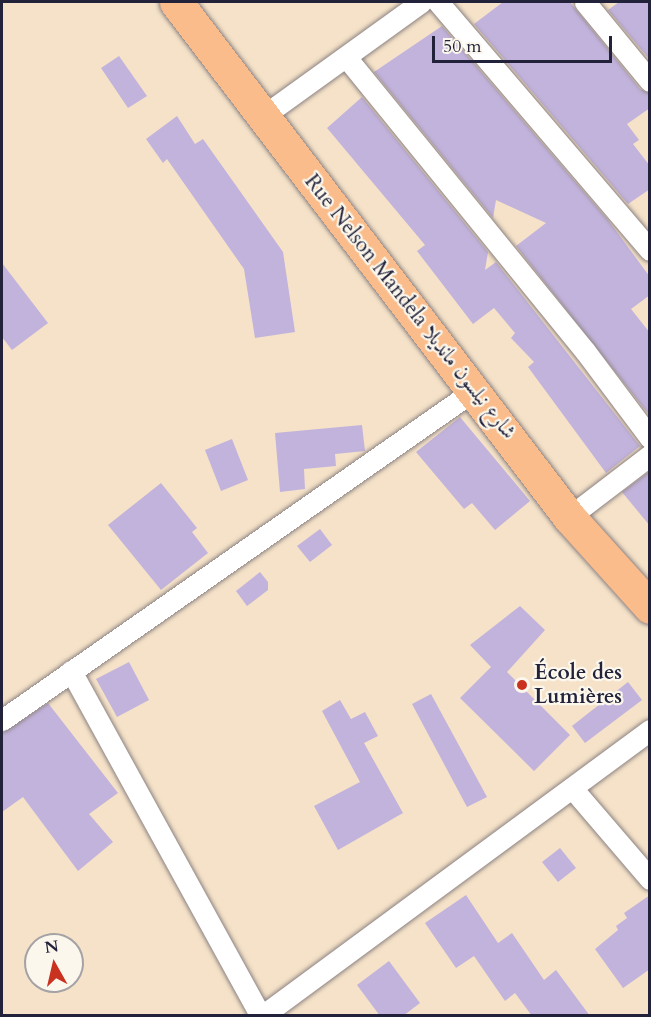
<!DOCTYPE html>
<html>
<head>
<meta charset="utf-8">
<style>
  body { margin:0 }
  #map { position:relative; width:651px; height:1017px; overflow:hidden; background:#f5e2c8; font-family:Cardo,Amiri,serif }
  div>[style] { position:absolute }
  .building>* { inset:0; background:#c2b3dc }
  .roads { filter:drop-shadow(0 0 2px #8c8282) drop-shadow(0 0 2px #8c8282) }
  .street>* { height:21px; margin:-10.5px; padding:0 10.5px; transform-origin:10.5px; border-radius:10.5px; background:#fff }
  .primary>* { height:33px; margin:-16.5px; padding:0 16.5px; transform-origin:16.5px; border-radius:16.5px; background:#fabc8b }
  .dots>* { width:16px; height:16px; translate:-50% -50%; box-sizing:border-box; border:3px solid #fbf7ec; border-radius:50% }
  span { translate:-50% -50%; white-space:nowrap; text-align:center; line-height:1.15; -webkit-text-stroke:4.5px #fbf7ec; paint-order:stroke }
  .street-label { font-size:21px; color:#22223b }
  .poi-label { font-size:21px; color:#22223b; font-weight:700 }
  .left { translate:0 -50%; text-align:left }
  .frame { position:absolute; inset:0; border:3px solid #22223b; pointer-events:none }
  .north { position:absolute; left:24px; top:933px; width:60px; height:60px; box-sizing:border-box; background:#fbf7ec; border:2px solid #a4a2a5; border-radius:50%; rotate:352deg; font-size:16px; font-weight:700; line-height:24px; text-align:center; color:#22223b }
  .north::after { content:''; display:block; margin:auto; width:21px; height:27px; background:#c8321e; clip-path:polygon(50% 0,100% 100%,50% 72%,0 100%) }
  .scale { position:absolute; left:432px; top:36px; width:180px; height:27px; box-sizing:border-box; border:3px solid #22223b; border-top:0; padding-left:8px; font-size:18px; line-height:21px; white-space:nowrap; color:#22223b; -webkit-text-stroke:4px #fbf7ec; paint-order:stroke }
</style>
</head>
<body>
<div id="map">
  <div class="building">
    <div style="clip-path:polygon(503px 2px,570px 2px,640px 89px,650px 93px,650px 108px,627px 124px,639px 140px,633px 144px,650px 166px,650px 189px,628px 204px,474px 24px)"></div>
    <div style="clip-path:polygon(619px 2px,650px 2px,650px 60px,608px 10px)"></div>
    <div style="clip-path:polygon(442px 26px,608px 220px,650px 277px,650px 295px,631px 309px,650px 333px,650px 416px,516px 246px,546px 223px,496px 200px,493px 218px,374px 72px)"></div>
    <div style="clip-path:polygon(119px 56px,147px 96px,128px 108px,101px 68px)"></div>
    <div style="clip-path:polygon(362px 97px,488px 252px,485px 270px,496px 262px,640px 446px,606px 473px,528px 367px,534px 362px,511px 338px,515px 333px,494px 308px,473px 324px,417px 251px,425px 245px,327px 128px)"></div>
    <div style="clip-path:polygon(177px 116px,195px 144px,203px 139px,283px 252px,295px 332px,255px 338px,244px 269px,167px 159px,163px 163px,146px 139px)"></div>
    <div style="clip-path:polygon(2px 263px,48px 323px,12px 350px,2px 337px)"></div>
    <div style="clip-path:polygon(460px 417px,530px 501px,495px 530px,472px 503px,464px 509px,416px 452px)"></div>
    <div style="clip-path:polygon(362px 425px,365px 451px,335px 454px,336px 466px,304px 469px,305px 489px,280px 492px,275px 433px)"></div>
    <div style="clip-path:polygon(232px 439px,248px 480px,221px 491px,205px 450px)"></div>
    <div style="clip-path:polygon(650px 471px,650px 526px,622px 492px)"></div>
    <div style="clip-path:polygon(161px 483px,197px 528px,192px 532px,208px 553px,161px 590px,108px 525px)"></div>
    <div style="clip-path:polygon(320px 529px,332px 545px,310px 562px,297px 546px)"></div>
    <div style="clip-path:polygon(260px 572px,268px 582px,268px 590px,247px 606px,236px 591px)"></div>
    <div style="clip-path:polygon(520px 606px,545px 630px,507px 672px,570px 735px,534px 771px,460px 698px,491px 667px,470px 645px)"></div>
    <div style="clip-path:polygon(129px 662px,149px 700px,117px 717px,96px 679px)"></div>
    <div style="clip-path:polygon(628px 682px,642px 700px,585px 743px,572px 726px)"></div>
    <div style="clip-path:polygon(431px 694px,487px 797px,467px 807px,412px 704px)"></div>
    <div style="clip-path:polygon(340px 700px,351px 719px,365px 712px,378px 736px,364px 743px,403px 813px,338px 850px,314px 806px,360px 782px,322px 711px)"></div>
    <div style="clip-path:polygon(48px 703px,118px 793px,89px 814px,113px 842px,78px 871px,23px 797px,2px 812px,2px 733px)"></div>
    <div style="clip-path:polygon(560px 848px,576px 868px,558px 882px,542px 862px)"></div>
    <div style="clip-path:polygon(466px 895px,498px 943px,512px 933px,544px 980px,556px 970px,590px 1016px,532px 1016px,515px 993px,505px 1001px,474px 956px,456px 968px,425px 923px)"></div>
    <div style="clip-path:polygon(650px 895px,650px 969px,623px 988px,595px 949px,618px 930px,616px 926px,627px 918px,624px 913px)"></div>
    <div style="clip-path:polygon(389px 961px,420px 1003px,403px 1016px,380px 1016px,357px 985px)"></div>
  </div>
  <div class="roads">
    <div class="street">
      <div style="left:438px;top:2px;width:326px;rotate:49.5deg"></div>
      <div style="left:585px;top:2px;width:102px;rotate:50.6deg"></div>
      <div style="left:346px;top:57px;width:379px;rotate:50.9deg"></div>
      <div style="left:585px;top:351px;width:109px;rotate:53.2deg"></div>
      <div style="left:263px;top:116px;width:195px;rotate:-35.8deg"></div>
      <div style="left:569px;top:517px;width:102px;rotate:-37.4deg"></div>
      <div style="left:71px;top:671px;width:394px;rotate:61.2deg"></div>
      <div style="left:2px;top:720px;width:578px;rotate:-34.93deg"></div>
      <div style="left:572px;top:788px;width:120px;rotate:49.4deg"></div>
      <div style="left:262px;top:1016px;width:482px;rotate:-36.4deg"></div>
    </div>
    <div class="primary">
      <div style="left:176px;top:2px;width:648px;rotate:52.65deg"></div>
      <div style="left:569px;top:517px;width:121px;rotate:48deg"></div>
    </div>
  </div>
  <div class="dots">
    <div style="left:522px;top:685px;background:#c8321e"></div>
  </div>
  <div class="street-label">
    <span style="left:410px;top:307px;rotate:52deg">Rue Nelson Mandela شارع نيلسون مانديلا</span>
  </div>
  <div class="poi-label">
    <span class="left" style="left:534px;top:685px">École des<br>Lumières</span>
  </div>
  <div class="frame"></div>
  <div class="north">N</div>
  <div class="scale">50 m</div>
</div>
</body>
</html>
